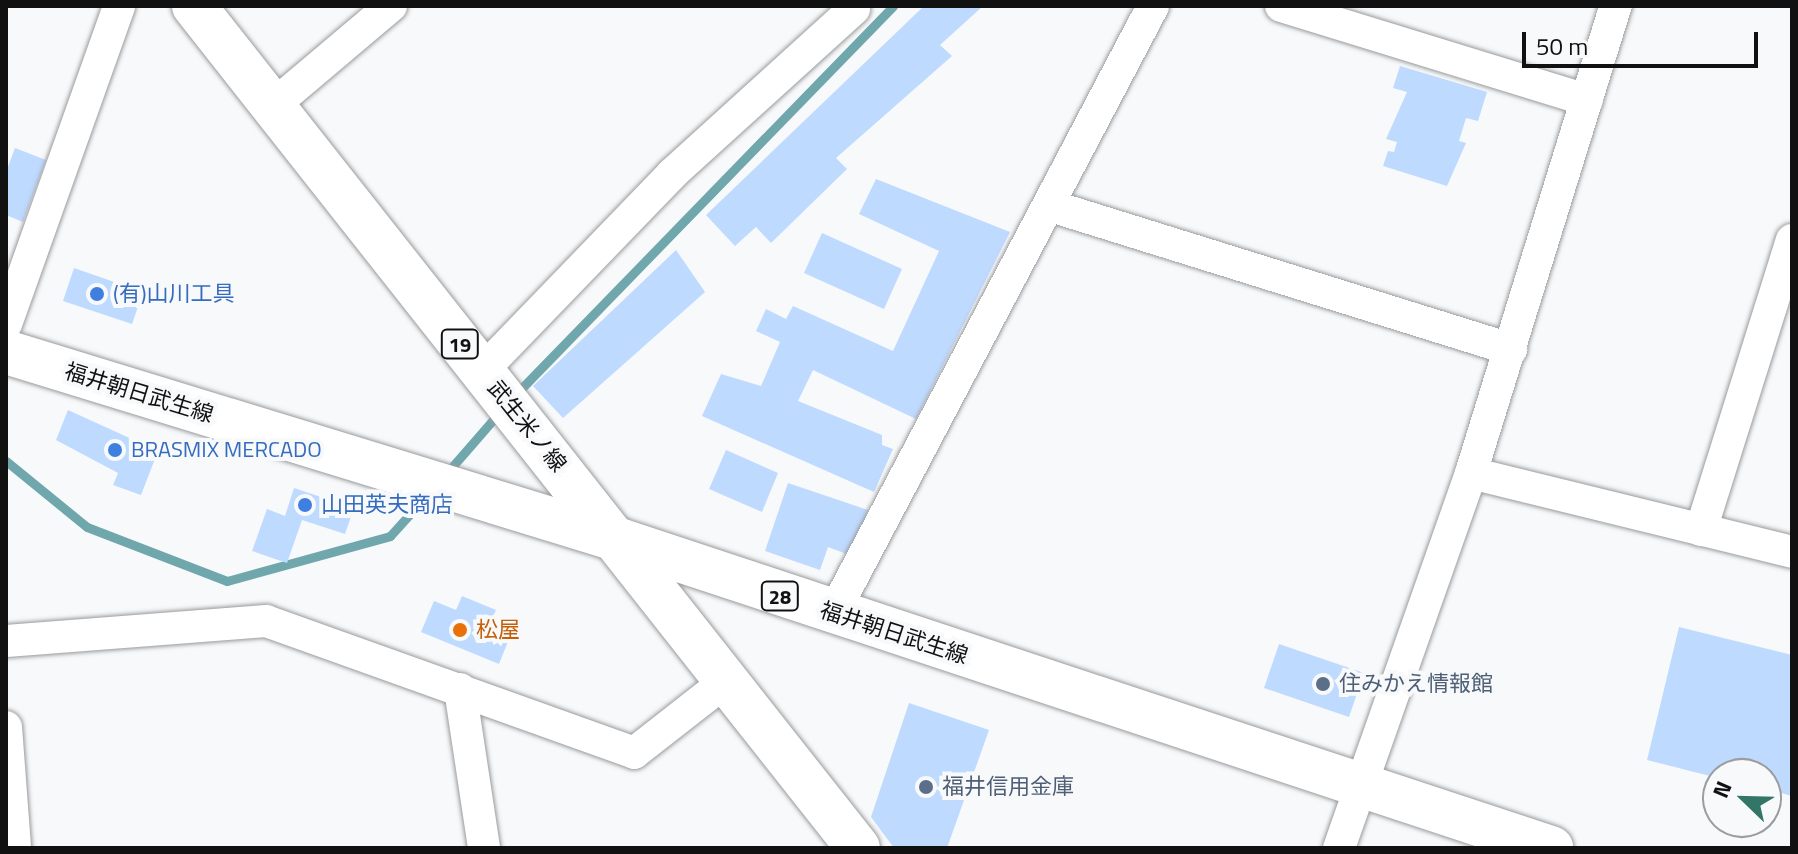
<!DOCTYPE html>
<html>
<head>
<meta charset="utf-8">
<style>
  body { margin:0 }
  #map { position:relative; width:1798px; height:854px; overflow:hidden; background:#f7f9fb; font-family:"Titillium Web","Noto Sans JP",sans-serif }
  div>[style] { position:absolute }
  .stream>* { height:9px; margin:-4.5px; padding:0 4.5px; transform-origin:4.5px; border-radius:4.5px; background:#6fa7ac }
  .building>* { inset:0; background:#bfdaff }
  .roads { filter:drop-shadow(0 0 2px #999b9d) drop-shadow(0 0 2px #999b9d) }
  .street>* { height:32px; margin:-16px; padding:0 16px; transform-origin:16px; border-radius:16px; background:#fff }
  .primary>* { height:44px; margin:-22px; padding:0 22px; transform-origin:22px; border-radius:22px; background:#fff }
  .dots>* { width:22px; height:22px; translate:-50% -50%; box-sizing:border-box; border:4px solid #f7f9fb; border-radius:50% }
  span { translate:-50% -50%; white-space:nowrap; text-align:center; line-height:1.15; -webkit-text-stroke:8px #f7f9fb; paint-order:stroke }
  .shield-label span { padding:2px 6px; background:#f7f9fb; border:2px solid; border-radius:6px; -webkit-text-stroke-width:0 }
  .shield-label { font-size:20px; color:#111112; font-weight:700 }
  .shop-label { font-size:22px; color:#366cbe }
  .left { translate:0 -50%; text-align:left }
  .street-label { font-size:22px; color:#111112 }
  .food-label { font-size:22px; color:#c56008 }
  .service-label { font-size:22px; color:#4e5e75 }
  .frame { position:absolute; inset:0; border:8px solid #111112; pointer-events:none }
  .north { position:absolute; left:1702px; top:758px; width:80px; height:80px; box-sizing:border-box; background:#f7f9fb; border:2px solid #9b9c9e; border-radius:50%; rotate:293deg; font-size:22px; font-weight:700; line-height:32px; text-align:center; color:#111112 }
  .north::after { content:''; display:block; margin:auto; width:28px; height:36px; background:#337566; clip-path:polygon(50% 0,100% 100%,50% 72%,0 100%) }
  .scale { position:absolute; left:1522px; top:32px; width:236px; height:36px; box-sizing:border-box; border:4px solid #111112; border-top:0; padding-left:10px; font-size:24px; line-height:28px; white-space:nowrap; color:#111112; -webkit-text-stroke:6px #f7f9fb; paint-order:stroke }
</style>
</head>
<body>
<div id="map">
  <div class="stream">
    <div style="left:516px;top:394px;width:541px;rotate:-45.82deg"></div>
    <div style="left:6px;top:461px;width:104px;rotate:39.2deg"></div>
    <div style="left:87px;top:527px;width:150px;rotate:21.1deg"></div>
    <div style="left:227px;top:581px;width:169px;rotate:-15.4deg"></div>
    <div style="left:390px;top:536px;width:55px;rotate:-47.9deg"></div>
    <div style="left:445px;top:475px;width:81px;rotate:-49deg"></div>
  </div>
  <div class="building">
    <div style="clip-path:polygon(924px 6px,983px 6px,940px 45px,952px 56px,836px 158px,847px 169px,771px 243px,756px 227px,735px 246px,706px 215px)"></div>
    <div style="clip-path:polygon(1400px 66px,1487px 92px,1478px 121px,1466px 118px,1459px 141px,1466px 143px,1447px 186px,1383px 166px,1388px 151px,1394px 152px,1397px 142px,1386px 139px,1407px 92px,1393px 88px)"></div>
    <div style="clip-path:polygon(15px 148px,46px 160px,23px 222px,6px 215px,6px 172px)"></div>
    <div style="clip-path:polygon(876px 179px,1010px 232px,916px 419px,813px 370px,798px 401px,882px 435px,882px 445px,893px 449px,874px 492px,702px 416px,721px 374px,761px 386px,780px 342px,756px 331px,766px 309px,786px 319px,793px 306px,893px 351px,939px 251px,859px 214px)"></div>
    <div style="clip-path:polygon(822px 233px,902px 269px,884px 309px,804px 273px)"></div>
    <div style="clip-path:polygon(676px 250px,705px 292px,563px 418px,533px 386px)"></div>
    <div style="clip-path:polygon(74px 268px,143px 292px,132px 324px,63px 301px)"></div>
    <div style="clip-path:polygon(68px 410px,158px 451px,141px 495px,113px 485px,118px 473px,56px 440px)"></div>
    <div style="clip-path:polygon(726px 450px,778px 473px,762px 512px,709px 489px)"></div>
    <div style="clip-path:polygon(788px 483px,868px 510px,852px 556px,828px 547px,820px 570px,765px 551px)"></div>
    <div style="clip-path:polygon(294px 488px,354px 508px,345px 534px,302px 520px,287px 563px,252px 551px,267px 509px,285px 516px)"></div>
    <div style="clip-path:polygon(462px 596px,496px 610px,489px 625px,511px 634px,499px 664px,421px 632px,434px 601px,456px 610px)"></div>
    <div style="clip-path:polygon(1679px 627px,1792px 655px,1792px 796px,1766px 789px,1766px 774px,1718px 778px,1647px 760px)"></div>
    <div style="clip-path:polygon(1279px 644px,1364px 673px,1349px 717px,1264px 688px)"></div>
    <div style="clip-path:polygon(909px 703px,989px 730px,947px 848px,894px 848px,871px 817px)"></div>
  </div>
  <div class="roads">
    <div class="street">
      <div style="left:1281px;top:6px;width:320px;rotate:17.1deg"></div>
      <div style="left:269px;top:109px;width:160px;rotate:-40.2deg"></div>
      <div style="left:1051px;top:206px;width:482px;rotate:17.3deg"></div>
      <div style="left:6px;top:324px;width:337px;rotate:-70.4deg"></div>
      <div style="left:482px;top:371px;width:274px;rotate:-46deg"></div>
      <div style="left:672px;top:174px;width:246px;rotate:-42.2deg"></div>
      <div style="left:1471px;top:473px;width:331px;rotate:13.8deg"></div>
      <div style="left:1701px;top:530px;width:304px;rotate:-72.6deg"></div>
      <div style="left:833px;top:614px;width:687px;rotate:-62.24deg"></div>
      <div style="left:6px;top:641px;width:261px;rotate:-4.4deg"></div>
      <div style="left:266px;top:621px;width:391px;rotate:19.7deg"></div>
      <div style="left:634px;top:753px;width:115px;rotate:-38deg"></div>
      <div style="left:460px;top:689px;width:161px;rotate:81.4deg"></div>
      <div style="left:6px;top:727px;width:121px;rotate:85.7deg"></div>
      <div style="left:1339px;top:848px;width:398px;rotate:-70.6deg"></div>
      <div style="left:1471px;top:473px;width:489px;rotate:-72.8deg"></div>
    </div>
    <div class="primary">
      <div style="left:194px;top:6px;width:1072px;rotate:51.74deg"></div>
      <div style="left:6px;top:352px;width:641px;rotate:17.05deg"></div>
      <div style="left:619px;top:540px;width:982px;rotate:18.29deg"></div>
    </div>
  </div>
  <div class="dots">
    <div style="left:97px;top:294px;background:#3f7fe0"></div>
    <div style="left:115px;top:450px;background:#3f7fe0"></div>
    <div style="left:305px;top:505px;background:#3f7fe0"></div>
    <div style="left:460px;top:630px;background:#e8710a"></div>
    <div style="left:1323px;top:684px;background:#5c6f8a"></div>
    <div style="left:926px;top:787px;background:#5c6f8a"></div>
  </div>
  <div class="shield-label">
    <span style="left:460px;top:344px">19</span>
    <span style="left:780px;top:596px">28</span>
  </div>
  <div class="shop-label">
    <span class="left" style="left:113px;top:294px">(有)山川工具</span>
    <span class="left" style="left:131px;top:450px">BRASMIX MERCADO</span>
    <span class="left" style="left:321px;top:505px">山田英夫商店</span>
  </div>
  <div class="street-label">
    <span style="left:139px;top:393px;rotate:17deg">福井朝日武生線</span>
    <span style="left:527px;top:426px;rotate:51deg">武生米ノ線</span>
    <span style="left:894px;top:633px;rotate:18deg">福井朝日武生線</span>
  </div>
  <div class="food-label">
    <span class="left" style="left:476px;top:630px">松屋</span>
  </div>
  <div class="service-label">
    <span class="left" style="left:1339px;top:684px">住みかえ情報館</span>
    <span class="left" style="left:942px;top:787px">福井信用金庫</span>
  </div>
  <div class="frame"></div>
  <div class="north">N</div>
  <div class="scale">50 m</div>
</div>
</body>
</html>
